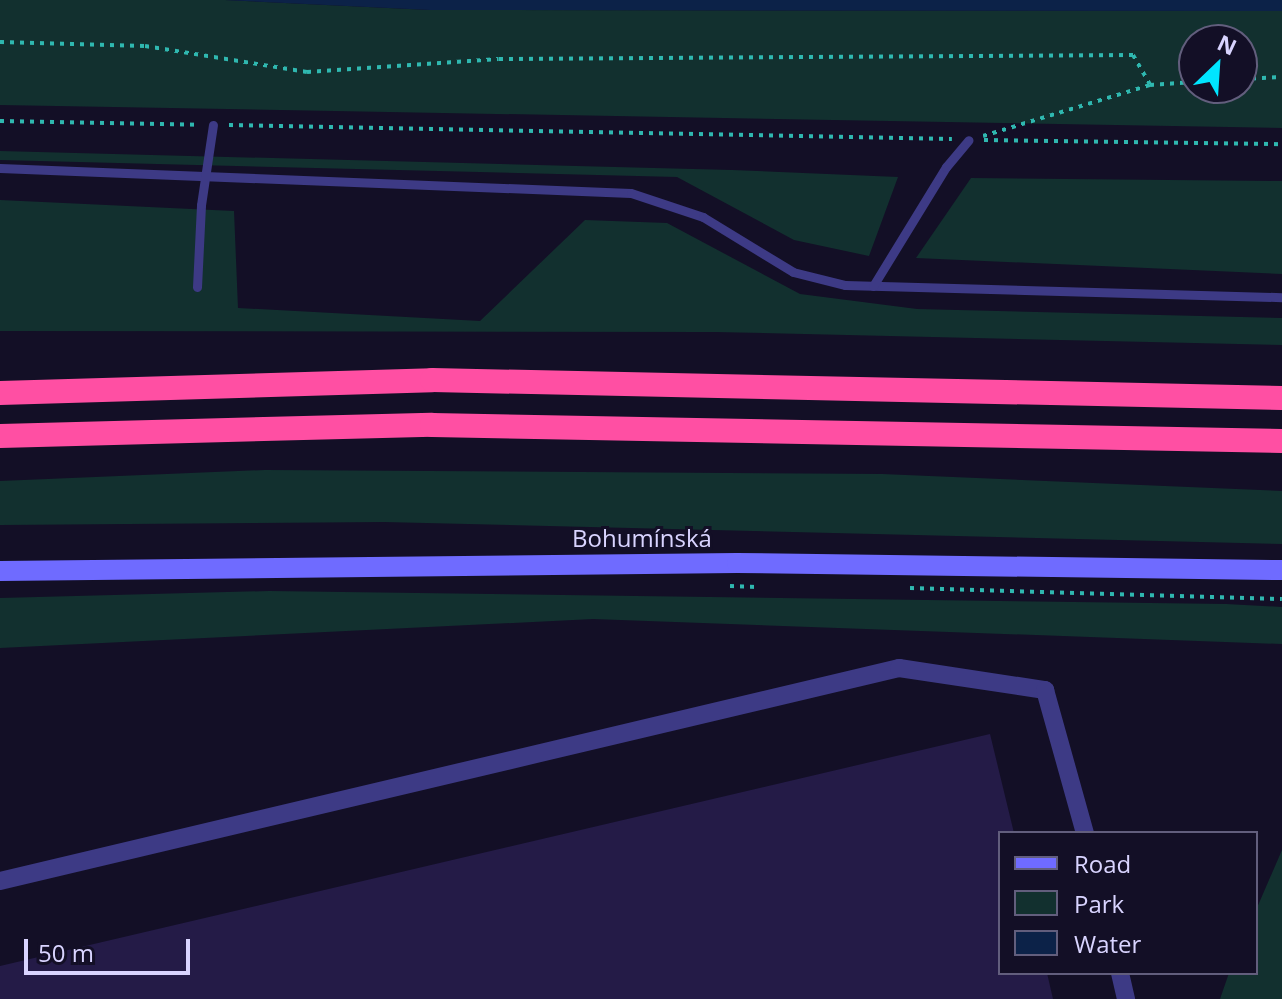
<!DOCTYPE html>
<html>
<head>
<meta charset="utf-8">
<style>
  body { margin:0 }
  #map { position:relative; width:1282px; height:999px; overflow:hidden; background:#130f26; font-family:"Open Sans",sans-serif }
  div>[style] { position:absolute }
  .green>* { inset:0; background:#12302f }
  .water>* { inset:0; background:#0c2248 }
  .building>* { inset:0; background:#241b47 }
  .path>* { height:4px; margin-top:-2px; transform-origin:0; background:repeating-linear-gradient(90deg,#2fb8b0 0 4px,transparent 0 10px) }
  .service>* { height:9px; margin:-4.5px; padding:0 4.5px; transform-origin:4.5px; border-radius:4.5px; background:#3d3a85 }
  .minor>* { height:18px; margin:-9px; padding:0 9px; transform-origin:9px; border-radius:9px; background:#3d3a85 }
  .secondary>* { height:20px; margin:-10px; padding:0 10px; transform-origin:10px; border-radius:10px; background:#6f6bff }
  .motorway>* { height:24px; margin:-12px; padding:0 12px; transform-origin:12px; border-radius:12px; background:#ff4fa3 }
  span { translate:-50% -50%; white-space:nowrap; text-align:center; line-height:1.15; -webkit-text-stroke:6px #130f26; paint-order:stroke }
  .street-label { font-size:24px; color:#d9d4ff }
  .legend { position:absolute; left:998px; top:831px; width:260px; height:144px; box-sizing:border-box; background:#130f26; border:2px solid #625e7d; margin:0; padding:10px 14px; list-style:none; font-size:24px; color:#d9d4ff }
  .legend li { display:flex; align-items:center; gap:16px; height:40px }
  .legend b { width:40px; border:2px solid #625e7d }
  .north { position:absolute; left:1178px; top:24px; width:80px; height:80px; box-sizing:border-box; background:#130f26; border:2px solid #625e7d; border-radius:50%; rotate:25deg; font-size:22px; font-weight:700; line-height:32px; text-align:center; color:#d9d4ff }
  .north::after { content:''; display:block; margin:auto; width:28px; height:36px; background:#00e5ff; clip-path:polygon(50% 0,100% 100%,50% 72%,0 100%) }
  .scale { position:absolute; left:24px; top:939px; width:166px; height:36px; box-sizing:border-box; border:4px solid #d9d4ff; border-top:0; padding-left:10px; font-size:24px; line-height:28px; white-space:nowrap; color:#d9d4ff; -webkit-text-stroke:6px #130f26; paint-order:stroke }
</style>
</head>
<body>
<div id="map">
  <div class="green">
    <div style="clip-path:polygon(evenodd,0 0,225px 0,430px 10px,1282px 11px,1282px 128px,0 105px,0 0,1194px 40px,1242px 40px,1242px 88px,1194px 88px,1194px 40px)"></div>
    <div style="clip-path:polygon(0 151px,732px 170px,898px 177px,869px 256px,794px 240px,677px 177px,0 160px)"></div>
    <div style="clip-path:polygon(971px 178px,1282px 181px,1282px 274px,916px 258px)"></div>
    <div style="clip-path:polygon(0 200px,234px 211px,238px 308px,480px 321px,585px 220px,667px 223px,800px 294px,917px 309px,1282px 318px,1282px 345px,715px 332px,0 331px)"></div>
    <div style="clip-path:polygon(265px 470px,882px 474px,1282px 491px,1282px 544px,384px 522px,0 525px,0 481px)"></div>
    <div style="clip-path:polygon(269px 591px,1226px 604px,1282px 607px,1282px 644px,593px 619px,0 648px,0 598px)"></div>
    <div style="clip-path:polygon(1282px 850px,1282px 999px,1220px 999px,1229px 973px,1256px 973px,1256px 910px)"></div>
  </div>
  <div class="water">
    <div style="clip-path:polygon(225px 0,1282px 0,1282px 11px,430px 10px)"></div>
  </div>
  <div class="building">
    <div style="clip-path:polygon(990px 734px,1014px 833px,1000px 833px,1000px 973px,1047px 973px,1053px 999px,0 999px,0 966px)"></div>
  </div>
  <div class="path">
    <div style="left:0;top:42px;width:145px;rotate:1.6deg"></div>
    <div style="left:145px;top:46px;width:164px;rotate:9.1deg"></div>
    <div style="left:307px;top:72px;width:192px;rotate:-3.9deg"></div>
    <div style="left:499px;top:59px;width:634px;rotate:-0.36deg"></div>
    <div style="left:1133px;top:55px;width:34px;rotate:60deg"></div>
    <div style="left:1242px;top:79px;width:40px;rotate:-2.9deg"></div>
    <div style="left:0;top:121px;width:200px;rotate:1.1deg"></div>
    <div style="left:229px;top:125px;width:723px;rotate:1.11deg"></div>
    <div style="left:983px;top:136px;width:175px;rotate:-17deg"></div>
    <div style="left:1150px;top:85px;width:44px;rotate:-3.9deg"></div>
    <div style="left:984px;top:140px;width:298px;rotate:0.8deg"></div>
    <div style="left:730px;top:586px;width:27px;rotate:2deg"></div>
    <div style="left:910px;top:588px;width:372px;rotate:1.7deg"></div>
  </div>
  <div class="service">
    <div style="left:0;top:168px;width:631px;rotate:2.27deg"></div>
    <div style="left:631px;top:193px;width:76px;rotate:18.4deg"></div>
    <div style="left:703px;top:217px;width:105px;rotate:31.4deg"></div>
    <div style="left:793px;top:272px;width:54px;rotate:14deg"></div>
    <div style="left:845px;top:285px;width:437px;rotate:1.6deg"></div>
    <div style="left:873px;top:286px;width:140px;rotate:-58.5deg"></div>
    <div style="left:946px;top:167px;width:35px;rotate:-50deg"></div>
    <div style="left:197px;top:287px;width:82px;rotate:-87.2deg"></div>
    <div style="left:201px;top:205px;width:81px;rotate:-81.5deg"></div>
  </div>
  <div class="minor">
    <div style="left:0;top:881px;width:924px;rotate:-13.33deg"></div>
    <div style="left:899px;top:668px;width:148px;rotate:8.6deg"></div>
    <div style="left:1045px;top:690px;width:148px;rotate:74.4deg"></div>
    <div style="left:1120px;top:973px;width:27px;rotate:77deg"></div>
  </div>
  <div class="secondary">
    <div style="left:0;top:571px;width:737px;rotate:-0.62deg"></div>
    <div style="left:737px;top:563px;width:545px;rotate:0.74deg"></div>
  </div>
  <div class="motorway">
    <div style="left:0;top:393px;width:432px;rotate:-1.7deg"></div>
    <div style="left:432px;top:380px;width:850px;rotate:1.21deg"></div>
    <div style="left:0;top:436px;width:432px;rotate:-1.5deg"></div>
    <div style="left:432px;top:425px;width:850px;rotate:1.08deg"></div>
  </div>
  <div class="street-label">
    <span style="left:642px;top:538px">Bohumínská</span>
  </div>
  <ul class="legend">
  <li><b style="height:10px;background:#6f6bff"></b>Road</li>
  <li><b style="height:22px;background:#12302f"></b>Park</li>
  <li><b style="height:22px;background:#0c2248"></b>Water</li>
  </ul>
  <div class="north">N</div>
  <div class="scale">50 m</div>
</div>
</body>
</html>
